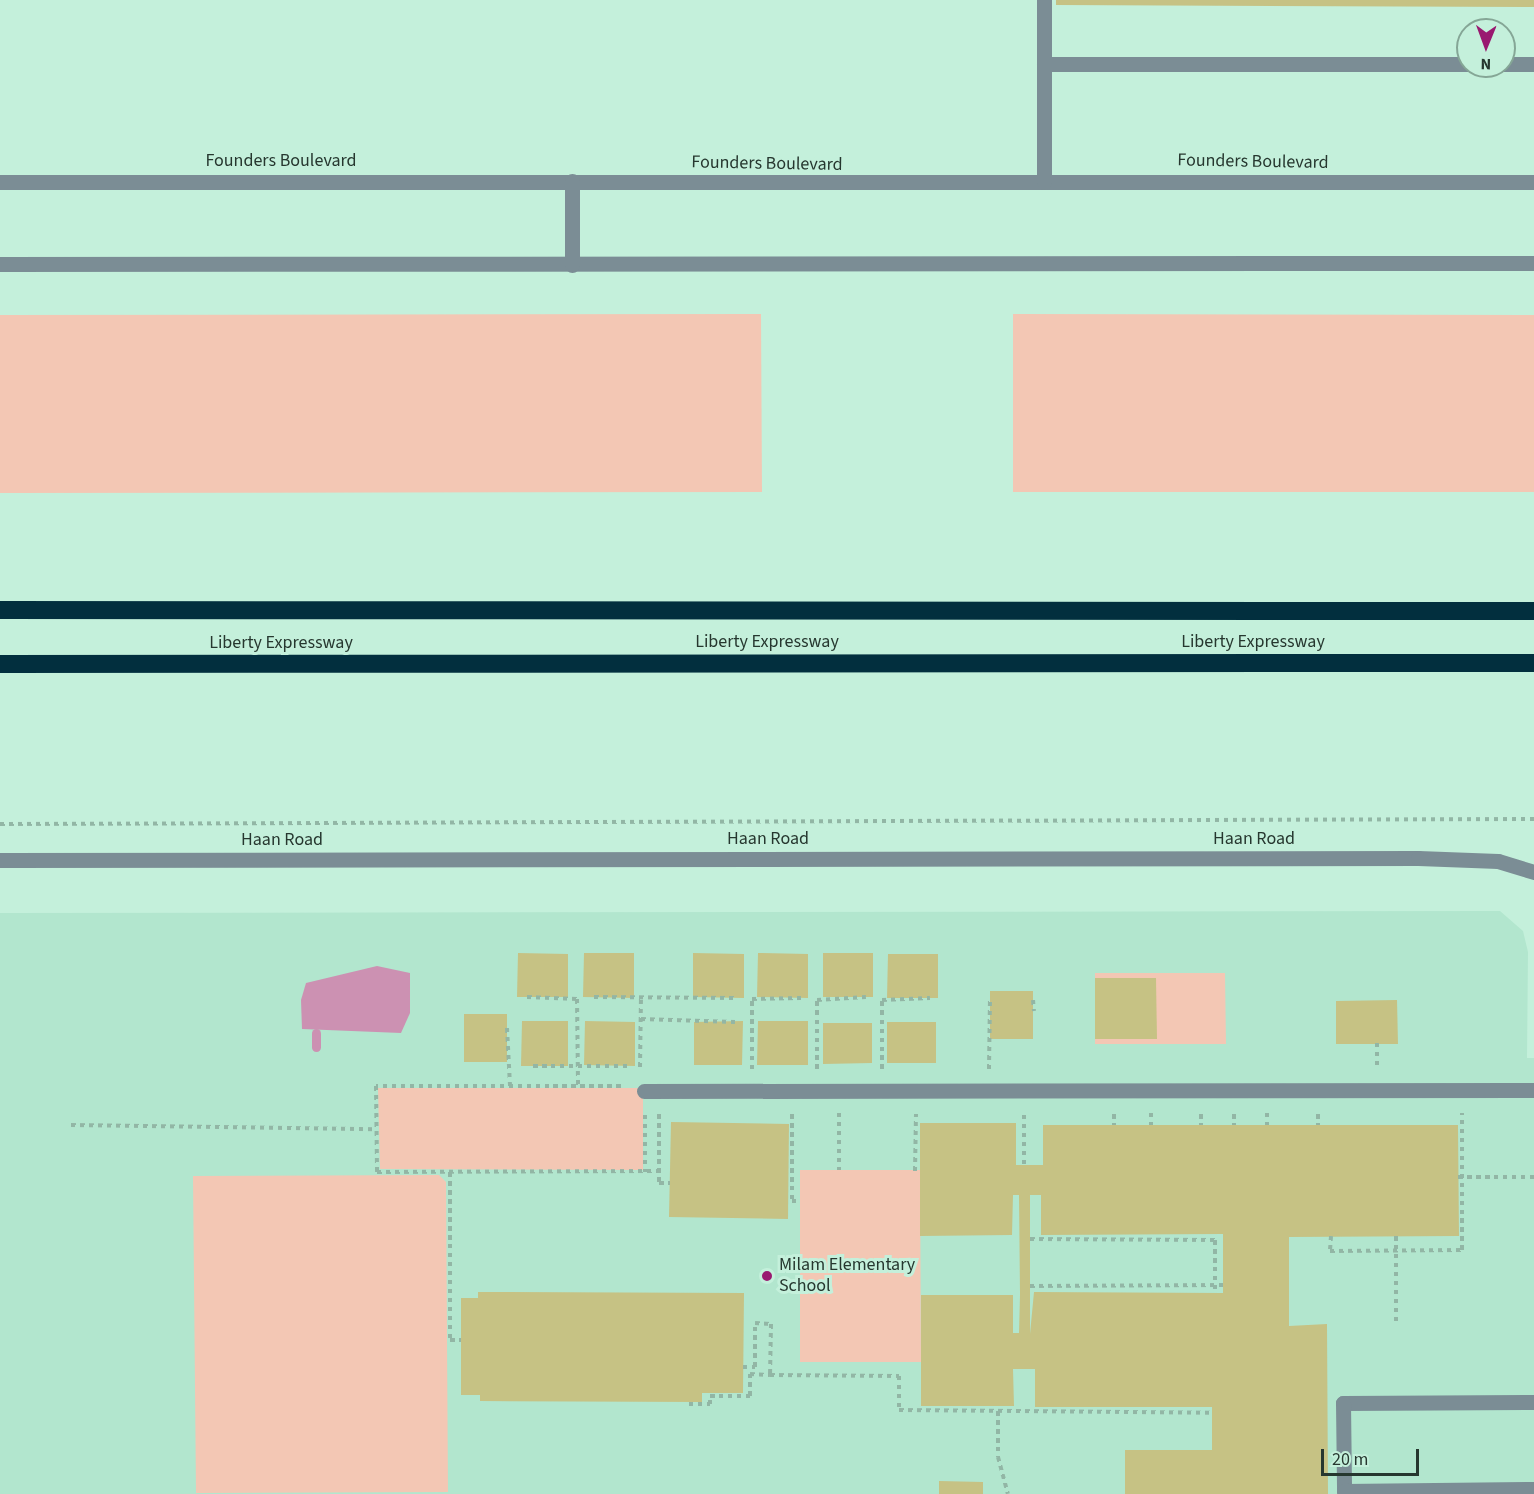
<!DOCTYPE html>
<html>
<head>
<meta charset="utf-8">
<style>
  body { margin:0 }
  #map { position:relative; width:1534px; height:1494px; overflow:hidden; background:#c4f0db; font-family:"Source Sans 3",sans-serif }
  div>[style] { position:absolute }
  .built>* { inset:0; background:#b2e6ce }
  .green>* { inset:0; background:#f3c7b4 }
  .water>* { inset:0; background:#cc91b2 }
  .stream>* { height:9px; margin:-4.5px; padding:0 4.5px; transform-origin:4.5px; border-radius:4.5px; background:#cc91b2 }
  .building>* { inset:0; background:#c6c284 }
  .path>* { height:4px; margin-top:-2px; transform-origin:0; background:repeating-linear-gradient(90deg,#92b6a5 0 4.5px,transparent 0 9px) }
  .minor>* { height:15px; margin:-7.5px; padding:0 7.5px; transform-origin:7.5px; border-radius:7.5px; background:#7b8d95 }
  .highway>* { height:18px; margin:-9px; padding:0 9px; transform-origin:9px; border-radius:9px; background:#022f3e }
  .dots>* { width:16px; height:16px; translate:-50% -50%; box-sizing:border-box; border:3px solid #c4f0db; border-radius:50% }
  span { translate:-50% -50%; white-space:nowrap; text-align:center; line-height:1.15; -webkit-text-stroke:6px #c4f0db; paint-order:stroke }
  .street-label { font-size:18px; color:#26372f }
  .poi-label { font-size:18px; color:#26372f }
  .left { translate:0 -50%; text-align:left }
  .north { position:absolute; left:1456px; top:18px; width:60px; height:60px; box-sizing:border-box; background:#c4f0db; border:2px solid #85a696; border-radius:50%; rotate:181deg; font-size:16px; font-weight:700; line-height:24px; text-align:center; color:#26372f }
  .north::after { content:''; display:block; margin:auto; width:21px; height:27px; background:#991970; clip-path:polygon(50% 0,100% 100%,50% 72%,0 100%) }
  .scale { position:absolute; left:1321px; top:1449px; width:98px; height:27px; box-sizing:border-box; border:3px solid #26372f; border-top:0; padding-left:8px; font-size:18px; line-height:21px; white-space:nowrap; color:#26372f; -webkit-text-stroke:4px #c4f0db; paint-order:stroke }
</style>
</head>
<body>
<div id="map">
  <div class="built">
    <div style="clip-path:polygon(1500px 911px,1523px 931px,1528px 952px,1527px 1058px,1534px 1058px,1534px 1494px,0 1494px,0 913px)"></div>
  </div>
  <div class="green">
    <div style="clip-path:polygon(761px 314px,762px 492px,0 493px,0 315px)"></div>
    <div style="clip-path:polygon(1013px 314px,1534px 315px,1534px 492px,1013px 492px)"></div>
    <div style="clip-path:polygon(1095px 973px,1225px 973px,1226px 1044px,1095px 1044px)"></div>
    <div style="clip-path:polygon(378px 1088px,643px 1088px,643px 1170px,380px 1169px)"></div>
    <div style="clip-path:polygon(800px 1170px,920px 1170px,921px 1362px,800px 1362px)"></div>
    <div style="clip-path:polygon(439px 1175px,446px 1182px,448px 1492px,196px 1493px,193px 1176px)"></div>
  </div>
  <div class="water">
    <div style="clip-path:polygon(377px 966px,410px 973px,410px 1013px,401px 1033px,302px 1029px,301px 1000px,306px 983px)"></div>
  </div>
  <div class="stream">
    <div style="left:316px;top:1033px;width:14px;rotate:90deg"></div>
  </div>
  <div class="building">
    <div style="clip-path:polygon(1056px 0,1534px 0,1534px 7px,1056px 5px)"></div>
    <div style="clip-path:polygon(518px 953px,568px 954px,568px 997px,517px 997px)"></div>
    <div style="clip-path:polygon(584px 953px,634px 953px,634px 998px,583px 997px)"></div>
    <div style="clip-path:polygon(693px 953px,744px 954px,744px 998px,693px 997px)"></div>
    <div style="clip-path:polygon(758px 953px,808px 954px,808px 998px,757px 997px)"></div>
    <div style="clip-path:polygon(823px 953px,873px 953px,873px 997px,823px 997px)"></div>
    <div style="clip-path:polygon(888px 954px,938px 954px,938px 998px,887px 998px)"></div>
    <div style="clip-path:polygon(1095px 978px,1156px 978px,1157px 1039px,1095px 1039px)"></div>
    <div style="clip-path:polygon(990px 991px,1033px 991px,1033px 1039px,990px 1039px)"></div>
    <div style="clip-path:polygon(1397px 1000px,1398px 1044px,1336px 1044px,1336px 1001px)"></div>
    <div style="clip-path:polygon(464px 1014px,507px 1014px,507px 1062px,464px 1062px)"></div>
    <div style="clip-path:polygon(522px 1021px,568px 1021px,568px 1066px,521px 1066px)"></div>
    <div style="clip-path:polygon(585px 1021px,635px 1022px,635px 1066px,584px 1065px)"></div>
    <div style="clip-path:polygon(743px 1021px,742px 1065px,694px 1065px,694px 1022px)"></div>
    <div style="clip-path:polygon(758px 1021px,808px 1021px,808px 1065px,757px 1065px)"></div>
    <div style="clip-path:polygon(887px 1022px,936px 1022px,936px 1063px,887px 1063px)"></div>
    <div style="clip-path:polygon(823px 1023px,872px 1023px,872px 1063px,823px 1064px)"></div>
    <div style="clip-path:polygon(671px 1122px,789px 1124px,788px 1219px,669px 1217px)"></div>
    <div style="clip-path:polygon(evenodd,920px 1123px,1016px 1123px,1016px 1165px,1043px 1165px,1043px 1125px,1458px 1125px,1459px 1236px,1289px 1237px,1289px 1326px,1327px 1324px,1328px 1494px,1125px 1494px,1125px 1450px,1212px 1450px,1212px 1407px,1035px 1407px,1035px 1369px,1013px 1369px,1014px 1406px,921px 1406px,921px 1295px,1013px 1295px,1013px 1333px,1019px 1333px,1020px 1295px,1019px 1195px,1013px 1195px,1012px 1235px,920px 1236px,920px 1123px,1030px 1195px,1041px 1195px,1041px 1235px,1223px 1234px,1223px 1293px,1034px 1292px,1030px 1334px,1030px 1195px)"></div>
    <div style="clip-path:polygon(478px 1292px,744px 1293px,743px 1393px,702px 1393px,702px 1402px,480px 1401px,480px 1395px,461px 1395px,461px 1298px,478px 1298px)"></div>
    <div style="clip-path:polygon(939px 1481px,983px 1482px,983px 1494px,939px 1494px)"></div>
  </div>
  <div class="path">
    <div style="left:0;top:824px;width:1534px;rotate:-0.19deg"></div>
    <div style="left:527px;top:997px;width:50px;rotate:2.3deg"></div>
    <div style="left:577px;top:999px;width:87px;rotate:89.3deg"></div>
    <div style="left:594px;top:997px;width:142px;rotate:0.4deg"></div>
    <div style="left:1033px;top:1000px;width:11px;rotate:85deg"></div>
    <div style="left:641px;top:1019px;width:94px;rotate:1.8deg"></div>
    <div style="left:507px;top:1028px;width:58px;rotate:87deg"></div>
    <div style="left:1377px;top:1043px;width:25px;rotate:90deg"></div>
    <div style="left:533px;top:1066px;width:95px"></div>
    <div style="left:640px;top:1067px;width:68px;rotate:-89.2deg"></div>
    <div style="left:752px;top:1069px;width:70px;rotate:-90deg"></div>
    <div style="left:752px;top:999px;width:49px;rotate:-1.2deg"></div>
    <div style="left:817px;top:1069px;width:69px;rotate:-90deg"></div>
    <div style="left:817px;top:1000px;width:49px;rotate:-3.5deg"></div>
    <div style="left:882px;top:1069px;width:69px;rotate:-90deg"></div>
    <div style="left:882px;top:1000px;width:48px;rotate:-2.4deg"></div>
    <div style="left:989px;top:1069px;width:70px;rotate:-89.2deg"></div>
    <div style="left:621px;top:1086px;width:245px;rotate:180deg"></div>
    <div style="left:376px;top:1086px;width:86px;rotate:89.3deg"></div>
    <div style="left:377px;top:1172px;width:282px;rotate:-0.2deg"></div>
    <div style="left:839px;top:1113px;width:57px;rotate:90deg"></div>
    <div style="left:1151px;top:1113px;width:12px;rotate:90deg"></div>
    <div style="left:1267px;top:1113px;width:12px;rotate:90deg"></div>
    <div style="left:659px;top:1114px;width:69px;rotate:90deg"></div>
    <div style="left:659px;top:1183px;width:11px"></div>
    <div style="left:792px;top:1114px;width:87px;rotate:90deg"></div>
    <div style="left:792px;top:1201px;width:8px"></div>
    <div style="left:1114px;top:1114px;width:11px;rotate:90deg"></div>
    <div style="left:1201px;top:1114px;width:11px;rotate:90deg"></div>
    <div style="left:1234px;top:1114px;width:11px;rotate:90deg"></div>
    <div style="left:1318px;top:1114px;width:11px;rotate:90deg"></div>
    <div style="left:645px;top:1115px;width:57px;rotate:90deg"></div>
    <div style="left:71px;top:1125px;width:305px;rotate:0.8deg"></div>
    <div style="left:1024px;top:1164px;width:50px;rotate:-90deg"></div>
    <div style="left:915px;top:1171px;width:57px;rotate:-89deg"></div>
    <div style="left:450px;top:1172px;width:168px;rotate:90deg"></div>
    <div style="left:450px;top:1340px;width:11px"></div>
    <div style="left:1458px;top:1177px;width:76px"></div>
    <div style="left:1331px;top:1236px;width:15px;rotate:94deg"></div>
    <div style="left:1330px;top:1251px;width:132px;rotate:-0.4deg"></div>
    <div style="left:1462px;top:1250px;width:137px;rotate:-90deg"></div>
    <div style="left:1396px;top:1236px;width:88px;rotate:90deg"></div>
    <div style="left:1030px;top:1239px;width:185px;rotate:0.3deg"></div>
    <div style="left:1215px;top:1240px;width:53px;rotate:90deg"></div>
    <div style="left:1030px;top:1286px;width:193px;rotate:-0.3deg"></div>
    <div style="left:743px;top:1367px;width:12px"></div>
    <div style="left:755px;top:1367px;width:44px;rotate:-90deg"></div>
    <div style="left:755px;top:1323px;width:16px;rotate:4deg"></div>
    <div style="left:771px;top:1324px;width:51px;rotate:91.1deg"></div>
    <div style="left:770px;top:1375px;width:129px;rotate:0.4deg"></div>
    <div style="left:899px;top:1376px;width:34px;rotate:90deg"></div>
    <div style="left:899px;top:1410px;width:313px;rotate:0.5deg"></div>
    <div style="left:689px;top:1404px;width:21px"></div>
    <div style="left:710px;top:1404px;width:8px;rotate:-90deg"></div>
    <div style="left:710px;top:1396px;width:40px"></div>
    <div style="left:750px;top:1396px;width:22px;rotate:-90deg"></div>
    <div style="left:750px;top:1374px;width:20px;rotate:3deg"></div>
    <div style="left:998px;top:1411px;width:46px;rotate:90deg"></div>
    <div style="left:998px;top:1457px;width:38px;rotate:75deg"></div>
  </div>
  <div class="minor">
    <div style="left:1044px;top:64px;width:424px"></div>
    <div style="left:1504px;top:64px;width:30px"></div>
    <div style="left:0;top:182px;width:1534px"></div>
    <div style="left:1044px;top:182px;width:182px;rotate:-90deg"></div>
    <div style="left:0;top:264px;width:1534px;rotate:-0.04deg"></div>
    <div style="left:572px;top:265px;width:84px;rotate:-90deg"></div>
    <div style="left:0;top:860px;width:1418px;rotate:-0.08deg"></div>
    <div style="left:1418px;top:858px;width:80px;rotate:2.1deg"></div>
    <div style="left:1498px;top:861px;width:38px;rotate:17deg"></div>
    <div style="left:644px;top:1091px;width:890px;rotate:-0.06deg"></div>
    <div style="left:1534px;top:1402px;width:191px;rotate:179.7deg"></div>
    <div style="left:1343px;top:1403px;width:88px;rotate:89.3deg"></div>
    <div style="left:1344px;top:1491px;width:190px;rotate:-0.6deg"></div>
  </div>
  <div class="highway">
    <div style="left:0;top:610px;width:1534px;rotate:0.04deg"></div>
    <div style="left:0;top:664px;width:1534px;rotate:-0.04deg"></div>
  </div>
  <div class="dots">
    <div style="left:767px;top:1276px;background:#991970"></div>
  </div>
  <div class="street-label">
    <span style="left:281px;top:161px">Founders Boulevard</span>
    <span style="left:1253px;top:162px;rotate:1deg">Founders Boulevard</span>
    <span style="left:767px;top:164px;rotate:1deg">Founders Boulevard</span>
    <span style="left:767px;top:642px">Liberty Expressway</span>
    <span style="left:1253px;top:642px">Liberty Expressway</span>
    <span style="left:281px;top:643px">Liberty Expressway</span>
    <span style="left:768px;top:839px">Haan Road</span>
    <span style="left:1254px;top:839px">Haan Road</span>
    <span style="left:282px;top:840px">Haan Road</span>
  </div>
  <div class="poi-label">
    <span class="left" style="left:779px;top:1276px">Milam Elementary<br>School</span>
  </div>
  <div class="north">N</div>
  <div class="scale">20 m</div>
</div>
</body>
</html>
